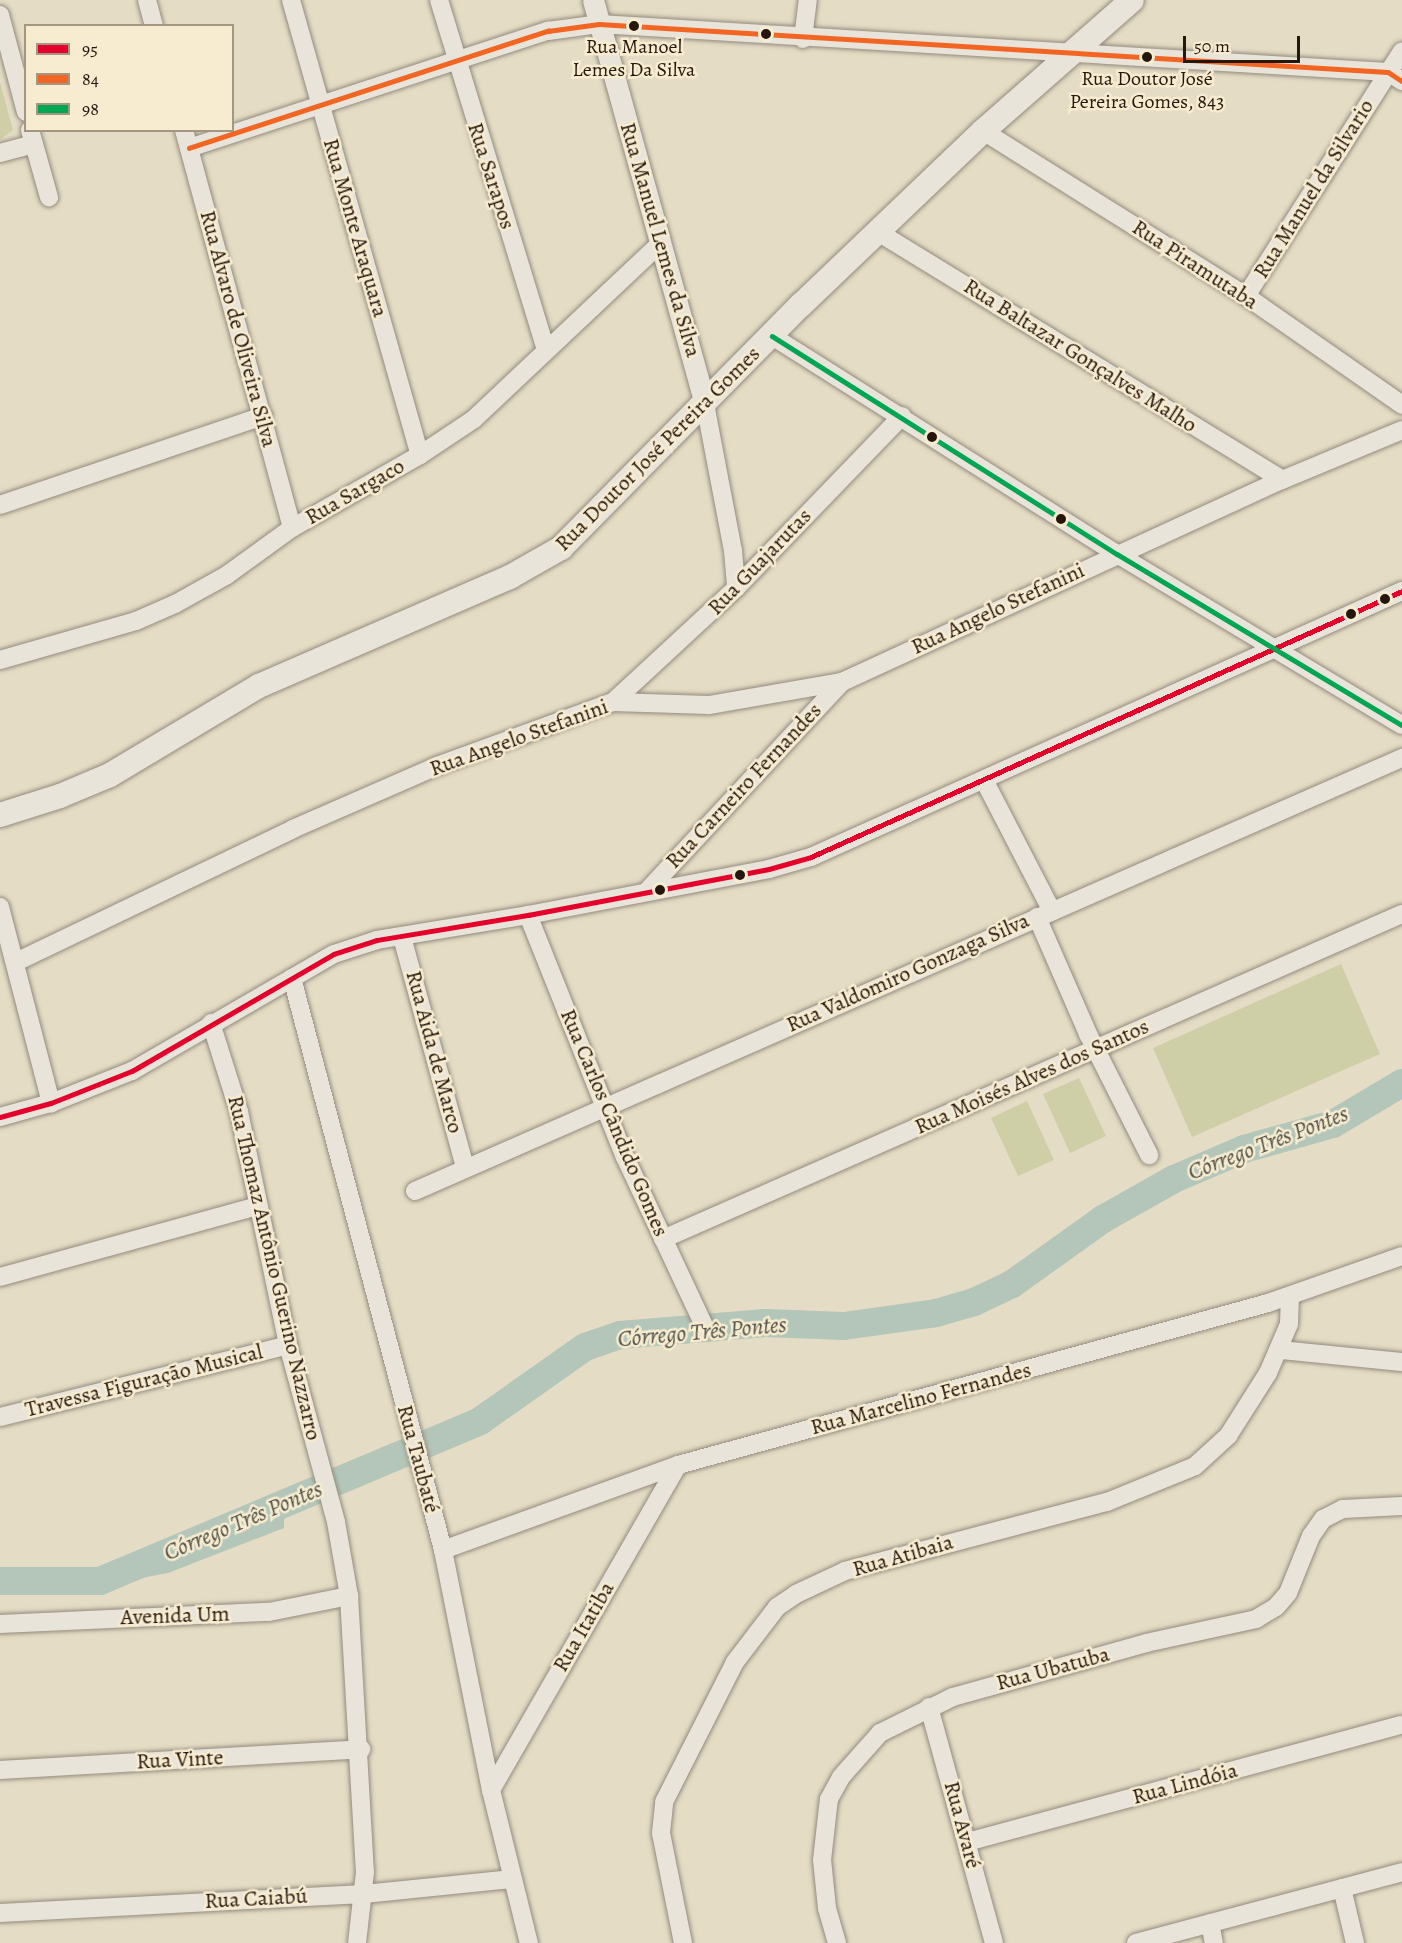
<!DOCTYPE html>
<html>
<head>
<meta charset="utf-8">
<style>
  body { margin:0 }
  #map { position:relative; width:1402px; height:1943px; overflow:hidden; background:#e5dcc5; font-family:Alegreya,serif }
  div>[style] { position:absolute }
  .green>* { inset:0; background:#cecea7 }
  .water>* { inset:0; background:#b3c6b9 }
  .river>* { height:28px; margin:-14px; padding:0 14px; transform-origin:14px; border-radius:14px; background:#b3c6b9 }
  .roads { filter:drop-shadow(0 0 2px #928b7d) drop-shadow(0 0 2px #928b7d) }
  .minor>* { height:18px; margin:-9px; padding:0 9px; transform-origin:9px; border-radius:9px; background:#e9e4d9 }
  .tertiary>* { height:21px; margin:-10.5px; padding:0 10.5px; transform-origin:10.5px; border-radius:10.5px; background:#e9e4d9 }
  .secondary>* { height:24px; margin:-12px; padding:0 12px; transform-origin:12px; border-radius:12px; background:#e9e4d9 }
  .bus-1>* { height:4.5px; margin:-2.25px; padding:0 2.25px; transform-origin:2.25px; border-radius:2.25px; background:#e4002b }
  .bus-2>* { height:4.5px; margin:-2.25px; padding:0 2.25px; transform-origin:2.25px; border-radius:2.25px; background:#f26522 }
  .bus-3>* { height:4.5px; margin:-2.25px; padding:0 2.25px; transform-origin:2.25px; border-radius:2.25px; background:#00a651 }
  .dots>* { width:16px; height:16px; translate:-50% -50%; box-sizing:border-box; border:3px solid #f7ecd0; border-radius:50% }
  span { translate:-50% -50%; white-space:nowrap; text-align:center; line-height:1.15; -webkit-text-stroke:5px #f7ecd0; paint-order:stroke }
  .bus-label { font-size:20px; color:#25160e }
  .street-label { font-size:22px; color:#25160e }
  .water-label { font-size:24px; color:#4f5048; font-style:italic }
  .legend { position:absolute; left:24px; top:24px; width:210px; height:108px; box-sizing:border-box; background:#f7ecd0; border:2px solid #a39682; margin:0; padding:8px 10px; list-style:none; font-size:18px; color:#25160e }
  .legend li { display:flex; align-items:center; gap:12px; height:30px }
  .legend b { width:30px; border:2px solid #a39682 }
  .scale { position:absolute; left:1183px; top:36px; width:117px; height:27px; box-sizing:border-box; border:3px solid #25160e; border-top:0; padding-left:8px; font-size:18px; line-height:21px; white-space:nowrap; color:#25160e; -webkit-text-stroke:4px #f7ecd0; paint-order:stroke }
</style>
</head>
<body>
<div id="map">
  <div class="green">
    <div style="clip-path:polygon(0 82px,13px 130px,0 140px)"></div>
    <div style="clip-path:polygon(1341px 964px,1380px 1054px,1192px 1137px,1153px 1048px)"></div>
    <div style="clip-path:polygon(1079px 1078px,1106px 1136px,1070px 1153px,1043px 1094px)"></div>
    <div style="clip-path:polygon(1027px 1101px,1054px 1160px,1018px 1176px,991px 1118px)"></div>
  </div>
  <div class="water">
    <div style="clip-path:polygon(284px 1510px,284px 1528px,168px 1573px,72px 1591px,0 1590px,0 1584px,80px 1587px,167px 1564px)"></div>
  </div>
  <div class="river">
    <div style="left:0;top:1581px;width:100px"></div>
    <div style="left:100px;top:1581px;width:412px;rotate:-22.8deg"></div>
    <div style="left:480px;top:1421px;width:128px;rotate:-35.2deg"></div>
    <div style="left:585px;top:1347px;width:37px;rotate:-19deg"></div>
    <div style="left:620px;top:1335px;width:146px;rotate:-4.7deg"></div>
    <div style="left:766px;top:1323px;width:78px;rotate:2.2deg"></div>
    <div style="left:844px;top:1326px;width:93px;rotate:-8deg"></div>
    <div style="left:936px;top:1313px;width:40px;rotate:-16deg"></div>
    <div style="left:974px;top:1302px;width:42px;rotate:-25.3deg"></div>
    <div style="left:1012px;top:1284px;width:112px;rotate:-35.5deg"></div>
    <div style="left:1103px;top:1219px;width:81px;rotate:-29.4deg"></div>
    <div style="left:1174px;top:1179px;width:76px;rotate:-23.2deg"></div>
    <div style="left:1244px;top:1149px;width:92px;rotate:-15.7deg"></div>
    <div style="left:1333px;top:1124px;width:80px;rotate:-30.7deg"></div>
  </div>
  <div class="roads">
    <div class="minor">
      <div style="left:147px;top:0;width:27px;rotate:75deg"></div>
      <div style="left:291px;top:0;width:473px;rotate:74.2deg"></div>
      <div style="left:439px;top:0;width:366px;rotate:73deg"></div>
      <div style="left:0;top:15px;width:100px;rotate:75deg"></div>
      <div style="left:803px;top:39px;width:39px;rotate:-83deg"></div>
      <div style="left:30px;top:130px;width:70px;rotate:74.2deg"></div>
      <div style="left:184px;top:130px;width:412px;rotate:74.8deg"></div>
      <div style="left:983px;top:131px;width:310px;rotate:32.1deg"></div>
      <div style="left:1246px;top:296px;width:190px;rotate:34.9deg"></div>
      <div style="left:189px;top:148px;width:378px;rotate:-18.1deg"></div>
      <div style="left:548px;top:31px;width:51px;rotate:-7.8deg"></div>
      <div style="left:599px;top:24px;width:790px;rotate:3.48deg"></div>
      <div style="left:1388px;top:72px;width:17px;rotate:33deg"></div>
      <div style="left:0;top:153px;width:35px;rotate:-15deg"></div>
      <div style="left:878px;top:232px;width:474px;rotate:31.5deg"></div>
      <div style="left:1246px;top:296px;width:290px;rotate:-57.5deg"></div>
      <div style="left:772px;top:336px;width:408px;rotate:32.3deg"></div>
      <div style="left:1117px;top:554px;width:332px;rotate:31deg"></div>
      <div style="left:705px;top:404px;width:150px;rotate:79.2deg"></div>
      <div style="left:733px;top:551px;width:37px;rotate:85deg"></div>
      <div style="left:0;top:505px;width:278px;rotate:-18.7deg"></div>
      <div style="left:0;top:660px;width:141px;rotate:-16deg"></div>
      <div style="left:136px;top:621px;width:43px;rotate:-23.6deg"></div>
      <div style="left:175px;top:604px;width:60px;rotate:-29.1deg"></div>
      <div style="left:227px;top:575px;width:80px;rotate:-35.9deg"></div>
      <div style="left:292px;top:528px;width:147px;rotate:-29.7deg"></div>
      <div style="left:420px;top:455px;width:65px;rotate:-33.7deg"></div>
      <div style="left:474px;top:419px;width:257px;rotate:-43.3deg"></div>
      <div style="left:613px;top:702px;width:168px;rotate:-42.8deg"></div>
      <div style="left:736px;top:588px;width:239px;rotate:-46deg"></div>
      <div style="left:984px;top:780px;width:148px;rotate:62.6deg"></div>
      <div style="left:647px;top:891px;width:286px;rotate:-47deg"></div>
      <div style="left:0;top:907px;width:203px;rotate:75.4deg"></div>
      <div style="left:528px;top:915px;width:261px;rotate:68.2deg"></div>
      <div style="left:625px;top:1157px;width:189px;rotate:64.9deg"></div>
      <div style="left:1037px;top:917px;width:128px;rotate:66.4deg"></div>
      <div style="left:1088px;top:1034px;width:136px;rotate:63.2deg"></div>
      <div style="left:402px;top:937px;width:239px;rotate:74.7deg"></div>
      <div style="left:16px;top:962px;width:307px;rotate:-25.6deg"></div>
      <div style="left:293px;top:829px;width:157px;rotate:-23.6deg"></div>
      <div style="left:437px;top:766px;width:187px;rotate:-20deg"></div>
      <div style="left:613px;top:702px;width:96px;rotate:1.8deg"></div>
      <div style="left:709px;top:705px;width:135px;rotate:-9.8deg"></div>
      <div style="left:842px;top:682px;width:484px;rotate:-24.7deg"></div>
      <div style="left:1282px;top:480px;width:130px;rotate:-22.6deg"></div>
      <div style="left:292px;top:978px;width:592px;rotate:75.21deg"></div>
      <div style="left:443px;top:1550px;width:245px;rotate:78.7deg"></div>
      <div style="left:491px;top:1790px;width:158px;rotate:76.1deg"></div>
      <div style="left:211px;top:1023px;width:93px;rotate:72.5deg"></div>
      <div style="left:239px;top:1112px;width:238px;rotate:78.1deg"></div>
      <div style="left:288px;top:1345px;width:183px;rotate:74.8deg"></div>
      <div style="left:336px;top:1522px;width:75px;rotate:80deg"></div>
      <div style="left:349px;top:1596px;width:276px;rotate:86.7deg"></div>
      <div style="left:365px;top:1872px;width:71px;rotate:96.4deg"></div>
      <div style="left:0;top:1117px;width:53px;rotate:-15.4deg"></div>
      <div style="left:51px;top:1103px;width:87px;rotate:-21.6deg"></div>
      <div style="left:132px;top:1071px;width:233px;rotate:-30.1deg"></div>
      <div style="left:334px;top:954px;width:45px;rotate:-18deg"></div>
      <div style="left:377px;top:940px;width:153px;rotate:-9.4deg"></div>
      <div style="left:528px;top:915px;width:245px;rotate:-10.8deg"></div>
      <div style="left:769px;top:869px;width:44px;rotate:-15.9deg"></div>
      <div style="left:811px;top:857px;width:648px;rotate:-24.23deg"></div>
      <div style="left:415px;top:1191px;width:1078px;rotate:-23.69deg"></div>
      <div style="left:663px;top:1239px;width:807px;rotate:-23.74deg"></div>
      <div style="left:0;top:1277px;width:268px;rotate:-15.4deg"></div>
      <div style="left:1281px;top:1350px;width:122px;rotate:5.7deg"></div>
      <div style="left:0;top:1417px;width:297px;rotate:-14deg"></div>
      <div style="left:443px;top:1550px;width:250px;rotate:-19.9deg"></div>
      <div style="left:678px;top:1465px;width:612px;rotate:-15.35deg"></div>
      <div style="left:1268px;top:1303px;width:142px;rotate:-19.3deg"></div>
      <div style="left:0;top:1624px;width:269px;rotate:-2.6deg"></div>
      <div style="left:269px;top:1612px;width:82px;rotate:-11.3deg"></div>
      <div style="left:929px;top:1707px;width:245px;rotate:74.6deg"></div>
      <div style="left:0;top:1770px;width:362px;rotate:-3.3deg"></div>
      <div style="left:491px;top:1790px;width:375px;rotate:-60.1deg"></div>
      <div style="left:967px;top:1842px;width:450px;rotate:-15.1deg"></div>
      <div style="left:1342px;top:1888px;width:57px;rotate:76.7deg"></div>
      <div style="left:0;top:1913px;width:364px;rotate:-3deg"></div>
      <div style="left:364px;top:1894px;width:149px;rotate:-5.8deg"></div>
      <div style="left:1210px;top:1923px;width:20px;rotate:79deg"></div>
      <div style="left:683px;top:1943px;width:112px;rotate:-101.3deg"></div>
      <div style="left:661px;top:1833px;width:31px;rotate:-84deg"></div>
      <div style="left:664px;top:1802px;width:157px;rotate:-63.1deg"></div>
      <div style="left:735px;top:1662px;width:69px;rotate:-52.6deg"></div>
      <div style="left:777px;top:1607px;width:23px;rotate:-34deg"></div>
      <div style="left:796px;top:1594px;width:54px;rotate:-25.1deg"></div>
      <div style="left:845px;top:1571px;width:271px;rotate:-14.8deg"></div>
      <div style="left:1107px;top:1502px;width:95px;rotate:-22.2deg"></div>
      <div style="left:1195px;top:1466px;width:45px;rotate:-42.3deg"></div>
      <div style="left:1228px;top:1436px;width:75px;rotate:-57.6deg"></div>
      <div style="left:1268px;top:1373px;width:53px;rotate:-66.8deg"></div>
      <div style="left:1289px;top:1324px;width:27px;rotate:-88deg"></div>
      <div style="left:837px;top:1943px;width:36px;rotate:-106deg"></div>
      <div style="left:827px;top:1908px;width:48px;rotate:-95.9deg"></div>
      <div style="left:822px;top:1860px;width:61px;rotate:-83.5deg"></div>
      <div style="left:829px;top:1799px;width:25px;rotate:-61deg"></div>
      <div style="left:841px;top:1777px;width:59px;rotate:-48.4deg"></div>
      <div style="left:880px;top:1733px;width:81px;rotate:-26.3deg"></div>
      <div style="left:953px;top:1697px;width:200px;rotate:-15.6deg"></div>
      <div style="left:1146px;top:1643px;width:113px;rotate:-12.3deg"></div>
      <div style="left:1256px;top:1619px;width:23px;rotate:-31deg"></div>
      <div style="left:1276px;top:1607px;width:18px;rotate:-49deg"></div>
      <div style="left:1288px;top:1593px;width:61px;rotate:-68deg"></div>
      <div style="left:1311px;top:1536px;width:21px;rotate:-55deg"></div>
      <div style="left:1323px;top:1519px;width:22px;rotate:-27deg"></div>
      <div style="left:1343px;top:1509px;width:59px;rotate:-2.9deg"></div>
      <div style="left:1136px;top:1943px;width:275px;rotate:-14.9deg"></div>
    </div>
    <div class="tertiary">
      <div style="left:593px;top:0;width:419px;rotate:74.5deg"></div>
    </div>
    <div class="secondary">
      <div style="left:0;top:815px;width:63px;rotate:-17.6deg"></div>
      <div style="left:60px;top:796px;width:54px;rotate:-22.8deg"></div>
      <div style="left:110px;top:775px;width:174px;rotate:-30.9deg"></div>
      <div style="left:259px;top:686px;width:274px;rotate:-23.5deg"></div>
      <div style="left:510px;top:577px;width:59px;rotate:-29.6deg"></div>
      <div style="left:561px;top:548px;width:342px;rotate:-45.4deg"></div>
      <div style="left:801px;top:305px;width:252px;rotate:-43.7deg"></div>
      <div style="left:983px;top:131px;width:198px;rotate:-41.3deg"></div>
    </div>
  </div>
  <div class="bus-1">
    <div style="left:0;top:1117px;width:53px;rotate:-15.4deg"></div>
    <div style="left:51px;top:1103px;width:87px;rotate:-21.6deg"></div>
    <div style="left:132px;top:1071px;width:233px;rotate:-30.1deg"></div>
    <div style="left:334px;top:954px;width:45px;rotate:-18deg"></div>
    <div style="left:377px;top:940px;width:153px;rotate:-9.4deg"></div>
    <div style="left:528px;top:915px;width:245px;rotate:-10.8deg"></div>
    <div style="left:769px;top:869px;width:44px;rotate:-15.9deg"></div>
    <div style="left:811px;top:857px;width:648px;rotate:-24.23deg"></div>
  </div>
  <div class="bus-2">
    <div style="left:189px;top:148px;width:378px;rotate:-18.1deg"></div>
    <div style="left:548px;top:31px;width:51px;rotate:-7.8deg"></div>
    <div style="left:599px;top:24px;width:790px;rotate:3.48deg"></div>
    <div style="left:1388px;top:72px;width:17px;rotate:33deg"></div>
  </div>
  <div class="bus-3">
    <div style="left:772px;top:336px;width:408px;rotate:32.3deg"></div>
    <div style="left:1117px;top:554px;width:332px;rotate:31deg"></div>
  </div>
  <div class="dots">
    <div style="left:634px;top:26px;background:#25160e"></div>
    <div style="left:766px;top:34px;background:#25160e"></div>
    <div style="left:1147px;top:57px;background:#25160e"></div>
    <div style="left:932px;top:437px;background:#25160e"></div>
    <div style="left:1061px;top:519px;background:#25160e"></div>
    <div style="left:1385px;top:599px;background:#25160e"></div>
    <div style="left:1351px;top:614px;background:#25160e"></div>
    <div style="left:740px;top:875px;background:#25160e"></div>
    <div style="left:660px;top:890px;background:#25160e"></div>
  </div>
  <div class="bus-label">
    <span style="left:634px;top:58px">Rua Manoel<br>Lemes Da Silva</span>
    <span style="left:1147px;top:90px">Rua Doutor José<br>Pereira Gomes, 843</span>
  </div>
  <div class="street-label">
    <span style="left:491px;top:176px;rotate:72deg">Rua Sarapos</span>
    <span style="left:1314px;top:189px;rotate:-58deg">Rua Manuel da Silvario</span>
    <span style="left:355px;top:228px;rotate:74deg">Rua Monte Araquara</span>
    <span style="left:660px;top:240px;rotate:74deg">Rua Manuel Lemes da Silva</span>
    <span style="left:1195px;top:265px;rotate:33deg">Rua Piramutaba</span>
    <span style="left:238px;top:329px;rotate:75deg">Rua Alvaro de Oliveira Silva</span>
    <span style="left:1080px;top:356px;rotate:32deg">Rua Baltazar Gonçalves Malho</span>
    <span style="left:658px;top:449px;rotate:-45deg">Rua Doutor José Pereira Gomes</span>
    <span style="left:355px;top:492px;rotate:-30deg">Rua Sargaco</span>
    <span style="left:760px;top:562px;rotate:-46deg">Rua Guajarutas</span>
    <span style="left:998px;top:609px;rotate:-25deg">Rua Angelo Stefanini</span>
    <span style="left:519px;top:738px;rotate:-20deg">Rua Angelo Stefanini</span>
    <span style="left:744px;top:786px;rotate:-47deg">Rua Carneiro Fernandes</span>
    <span style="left:908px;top:973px;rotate:-24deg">Rua Valdomiro Gonzaga Silva</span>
    <span style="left:434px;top:1052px;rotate:75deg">Rua Aida de Marco</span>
    <span style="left:1032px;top:1077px;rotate:-24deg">Rua Moisés Alves dos Santos</span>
    <span style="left:614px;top:1123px;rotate:67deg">Rua Carlos Cândido Gomes</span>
    <span style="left:274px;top:1268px;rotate:77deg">Rua Thomaz Antônio Guerino Nazzarro</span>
    <span style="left:144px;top:1381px;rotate:-14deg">Travessa Figuração Musical</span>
    <span style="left:921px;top:1399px;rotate:-15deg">Rua Marcelino Fernandes</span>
    <span style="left:418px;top:1459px;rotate:75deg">Rua Taubaté</span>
    <span style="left:903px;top:1556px;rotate:-16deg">Rua Atibaia</span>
    <span style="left:175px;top:1616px;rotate:-2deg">Avenida Um</span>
    <span style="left:584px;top:1627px;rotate:-60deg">Rua Itatiba</span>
    <span style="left:1053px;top:1669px;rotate:-15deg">Rua Ubatuba</span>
    <span style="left:180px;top:1760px;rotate:-3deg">Rua Vinte</span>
    <span style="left:1185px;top:1784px;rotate:-15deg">Rua Lindóia</span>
    <span style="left:962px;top:1825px;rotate:75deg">Rua Avaré</span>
    <span style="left:256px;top:1899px;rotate:-3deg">Rua Caiabú</span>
  </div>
  <div class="water-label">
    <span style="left:1268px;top:1143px;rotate:-21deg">Córrego Três Pontes</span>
    <span style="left:702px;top:1332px;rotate:-5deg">Córrego Três Pontes</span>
    <span style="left:243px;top:1521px;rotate:-23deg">Córrego Três Pontes</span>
  </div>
  <ul class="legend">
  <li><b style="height:8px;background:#e4002b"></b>95</li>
  <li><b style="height:8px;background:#f26522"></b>84</li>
  <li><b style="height:8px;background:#00a651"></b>98</li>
  </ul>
  <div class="scale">50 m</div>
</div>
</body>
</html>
